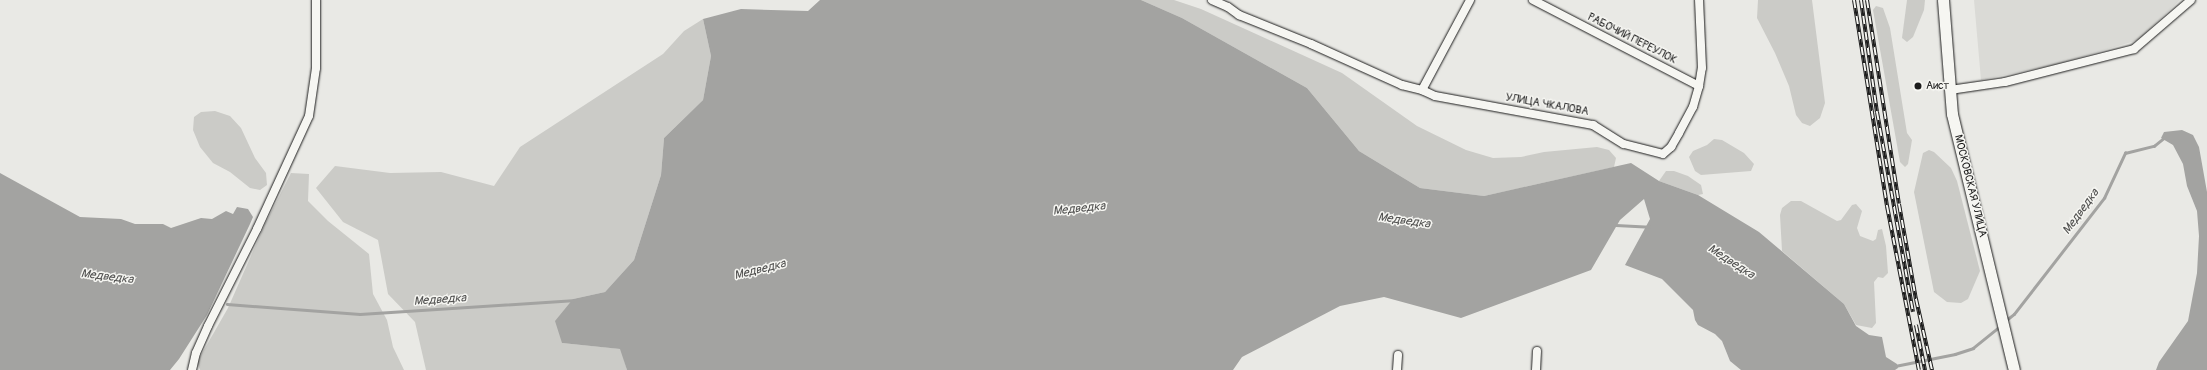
<!DOCTYPE html>
<html>
<head>
<meta charset="utf-8">
<style>
  body { margin:0 }
  #map { position:relative; width:2207px; height:370px; overflow:hidden; background:#e9e9e5; font-family:Pangolin,sans-serif }
  div>[style] { position:absolute }
  .built>* { inset:0; background:#dadad6 }
  .green>* { inset:0; background:#cbcbc7 }
  .water>* { inset:0; background:#a3a3a1 }
  .stream>* { height:2.5px; margin:-1.25px; padding:0 1.25px; transform-origin:1.25px; border-radius:1.25px; background:#a3a3a1 }
  .roads { filter:drop-shadow(0 0 1px #1c1c1c) drop-shadow(0 0 1px #1c1c1c) }
  .street>* { height:8px; margin:-4px; padding:0 4px; transform-origin:4px; border-radius:4px; background:#f6f6f2 }
  .secondary>* { height:11px; margin:-5.5px; padding:0 5.5px; transform-origin:5.5px; border-radius:5.5px; background:#f6f6f2 }
  .rail>* { height:4px; margin-top:-2px; transform-origin:0; background:repeating-linear-gradient(90deg,#f6f6f2 0 8px,#1c1c1c 0 16px); box-sizing:border-box; border-block:1px solid #1c1c1c }
  .dots>* { width:11px; height:11px; translate:-50% -50%; box-sizing:border-box; border:2px solid #f6f6f2; border-radius:50% }
  span { translate:-50% -50%; white-space:nowrap; text-align:center; line-height:1.15; -webkit-text-stroke:3px #f6f6f2; paint-order:stroke }
  .street-label { font-size:11px; color:#1c1c1c }
  .poi-label { font-size:11px; color:#1c1c1c }
  .left { translate:0 -50%; text-align:left }
  .water-label { font-size:12px; color:#525251; font-style:italic }
</style>
</head>
<body>
<div id="map">
  <div class="built">
    <div style="clip-path:polygon(1974px 0,2180px 0,2138px 40px,2058px 64px,1981px 80px)"></div>
  </div>
  <div class="green">
    <div style="clip-path:polygon(1141px 0,1174px 0,1201px 9px,1342px 73px,1417px 126px,1466px 150px,1493px 158px,1521px 157px,1544px 152px,1597px 147px,1609px 150px,1616px 158px,1614px 167px,1484px 196px,1420px 188px,1359px 151px,1307px 88px,1182px 18px)"></div>
    <div style="clip-path:polygon(1758px 0,1812px 0,1825px 103px,1820px 118px,1810px 126px,1802px 123px,1796px 115px,1789px 86px,1775px 53px,1757px 18px)"></div>
    <div style="clip-path:polygon(1907px 0,1925px 0,1924px 10px,1913px 37px,1907px 42px,1902px 38px)"></div>
    <div style="clip-path:polygon(1876px 6px,1883px 8px,1890px 28px,1907px 133px,1912px 140px,1908px 164px,1905px 167px,1900px 162px,1873px 10px)"></div>
    <div style="clip-path:polygon(703px 19px,711px 56px,703px 100px,664px 138px,661px 175px,634px 260px,605px 292px,573px 299px,562px 343px,621px 349px,627px 370px,426px 370px,415px 322px,388px 294px,378px 240px,343px 222px,316px 188px,335px 166px,390px 173px,441px 172px,494px 186px,520px 147px,663px 54px,684px 31px)"></div>
    <div style="clip-path:polygon(215px 111px,230px 116px,241px 128px,255px 158px,266px 173px,267px 185px,260px 190px,250px 188px,230px 172px,213px 163px,200px 147px,193px 130px,194px 117px,201px 112px)"></div>
    <div style="clip-path:polygon(1714px 139px,1722px 140px,1744px 153px,1754px 164px,1751px 171px,1701px 175px,1695px 171px,1689px 157px,1693px 151px,1707px 145px)"></div>
    <div style="clip-path:polygon(1929px 150px,1934px 152px,1951px 168px,1957px 181px,1980px 271px,1968px 299px,1961px 303px,1947px 302px,1934px 292px,1914px 192px,1923px 153px)"></div>
    <div style="clip-path:polygon(1666px 171px,1674px 171px,1688px 176px,1701px 185px,1703px 194px,1698px 195px,1659px 181px)"></div>
    <div style="clip-path:polygon(291px 173px,309px 174px,308px 201px,328px 221px,369px 254px,373px 294px,387px 320px,393px 347px,404px 370px,200px 370px,197px 362px,228px 308px,265px 224px)"></div>
    <div style="clip-path:polygon(1791px 201px,1801px 201px,1837px 221px,1841px 220px,1852px 205px,1856px 204px,1862px 211px,1857px 228px,1860px 236px,1873px 241px,1876px 239px,1878px 230px,1882px 229px,1886px 246px,1888px 273px,1883px 278px,1878px 277px,1874px 282px,1876px 323px,1872px 328px,1856px 325px,1844px 304px,1782px 251px,1780px 215px,1782px 208px)"></div>
  </div>
  <div class="water">
    <div style="clip-path:polygon(820px 0,1141px 0,1182px 18px,1307px 88px,1359px 151px,1420px 188px,1484px 196px,1631px 163px,1659px 181px,1698px 195px,1759px 232px,1844px 304px,1856px 326px,1869px 335px,1882px 337px,1886px 357px,1897px 364px,1898px 368px,1895px 370px,1741px 370px,1730px 361px,1722px 341px,1715px 334px,1698px 325px,1695px 320px,1693px 310px,1662px 279px,1625px 265px,1650px 219px,1644px 199px,1620px 220px,1591px 270px,1461px 318px,1384px 297px,1340px 306px,1242px 357px,1233px 370px,627px 370px,620px 349px,562px 343px,555px 321px,573px 299px,605px 292px,634px 260px,661px 175px,664px 138px,703px 100px,711px 56px,703px 19px,741px 9px,808px 11px)"></div>
    <div style="clip-path:polygon(2182px 130px,2193px 135px,2199px 147px,2207px 192px,2207px 370px,2156px 370px,2159px 362px,2188px 321px,2197px 273px,2199px 236px,2197px 211px,2187px 186px,2183px 164px,2173px 145px,2161px 138px,2164px 132px)"></div>
    <div style="clip-path:polygon(0 173px,80px 217px,121px 219px,135px 224px,163px 224px,171px 228px,201px 218px,212px 219px,226px 211px,233px 214px,237px 207px,248px 209px,253px 217px,250px 224px,207px 315px,179px 359px,170px 370px,0 370px)"></div>
  </div>
  <div class="stream">
    <div style="left:1616px;top:225px;width:33px;rotate:3deg"></div>
    <div style="left:227px;top:304px;width:133px;rotate:4.3deg"></div>
    <div style="left:360px;top:314px;width:216px;rotate:-3.7deg"></div>
    <div style="left:2005px;top:321px;width:11px;rotate:-38deg"></div>
    <div style="left:2014px;top:314px;width:147px;rotate:-52.2deg"></div>
    <div style="left:2104px;top:198px;width:50px;rotate:-65deg"></div>
    <div style="left:2125px;top:153px;width:30px;rotate:-14deg"></div>
    <div style="left:2154px;top:146px;width:13px;rotate:-39deg"></div>
    <div style="left:1895px;top:366px;width:61px;rotate:-11.3deg"></div>
    <div style="left:1955px;top:354px;width:19px;rotate:-18deg"></div>
    <div style="left:1973px;top:348px;width:35px;rotate:-39deg"></div>
  </div>
  <div class="roads">
    <div class="street">
      <div style="left:1212px;top:0;width:17px;rotate:24deg"></div>
      <div style="left:1228px;top:7px;width:14px;rotate:36deg"></div>
      <div style="left:1239px;top:15px;width:78px;rotate:21.9deg"></div>
      <div style="left:1311px;top:44px;width:100px;rotate:24.3deg"></div>
      <div style="left:1402px;top:85px;width:21px;rotate:14deg"></div>
      <div style="left:1422px;top:90px;width:14px;rotate:25deg"></div>
      <div style="left:1435px;top:96px;width:161px;rotate:10.4deg"></div>
      <div style="left:1593px;top:125px;width:36px;rotate:32deg"></div>
      <div style="left:1624px;top:144px;width:40px;rotate:14.4deg"></div>
      <div style="left:1663px;top:154px;width:11px;rotate:-41deg"></div>
      <div style="left:1671px;top:147px;width:16px;rotate:-60deg"></div>
      <div style="left:1679px;top:133px;width:30px;rotate:-62deg"></div>
      <div style="left:1693px;top:107px;width:22px;rotate:-74deg"></div>
      <div style="left:1699px;top:86px;width:18px;rotate:-81deg"></div>
      <div style="left:1702px;top:68px;width:68px;rotate:-92.5deg"></div>
      <div style="left:1533px;top:0;width:187px;rotate:27.4deg"></div>
      <div style="left:1422px;top:90px;width:102px;rotate:-61.9deg"></div>
      <div style="left:1950px;top:90px;width:56px;rotate:-8.3deg"></div>
      <div style="left:2005px;top:82px;width:133px;rotate:-14.3deg"></div>
      <div style="left:2134px;top:49px;width:75px;rotate:-40.7deg"></div>
      <div style="left:192px;top:370px;width:17px;rotate:-77deg"></div>
      <div style="left:196px;top:353px;width:30px;rotate:-66deg"></div>
      <div style="left:208px;top:326px;width:109px;rotate:-63.2deg"></div>
      <div style="left:257px;top:229px;width:124px;rotate:-65.3deg"></div>
      <div style="left:309px;top:116px;width:49px;rotate:-81.7deg"></div>
      <div style="left:316px;top:68px;width:68px;rotate:-90deg"></div>
      <div style="left:1397px;top:370px;width:15px;rotate:-86deg"></div>
      <div style="left:1536px;top:370px;width:19px;rotate:-87deg"></div>
    </div>
    <div class="secondary">
      <div style="left:1943px;top:0;width:114px;rotate:85.5deg"></div>
      <div style="left:1952px;top:114px;width:263px;rotate:76.4deg"></div>
    </div>
  </div>
  <div class="rail">
    <div style="left:1854px;top:0;width:209px;rotate:80.9deg"></div>
    <div style="left:1887px;top:206px;width:167px;rotate:79deg"></div>
    <div style="left:1861px;top:0;width:113px;rotate:81.9deg"></div>
    <div style="left:1877px;top:112px;width:203px;rotate:79.8deg"></div>
    <div style="left:1867px;top:0;width:206px;rotate:81.1deg"></div>
    <div style="left:1899px;top:204px;width:97px;rotate:79.9deg"></div>
    <div style="left:1916px;top:299px;width:73px;rotate:77.3deg"></div>
    <div style="left:1916px;top:325px;width:46px;rotate:78.7deg"></div>
  </div>
  <div class="dots">
    <div style="left:1918px;top:86px;background:#1c1c1c"></div>
  </div>
  <div class="street-label">
    <span style="left:1632px;top:39px;rotate:27deg">РАБОЧИЙ ПЕРЕУЛОК</span>
    <span style="left:1547px;top:105px;rotate:10deg">УЛИЦА ЧКАЛОВА</span>
    <span style="left:1970px;top:186px;rotate:76deg">МОСКОВСКАЯ УЛИЦА</span>
  </div>
  <div class="poi-label">
    <span class="left" style="left:1926px;top:86px">Аист</span>
  </div>
  <div class="water-label">
    <span style="left:1079px;top:209px;rotate:-6deg">Медведка</span>
    <span style="left:2081px;top:212px;rotate:-54deg">Медведка</span>
    <span style="left:1404px;top:221px;rotate:8deg">Медведка</span>
    <span style="left:1731px;top:262px;rotate:33deg">Медведка</span>
    <span style="left:760px;top:270px;rotate:-14deg">Медведка</span>
    <span style="left:107px;top:277px;rotate:7deg">Медведка</span>
    <span style="left:440px;top:300px;rotate:-4deg">Медведка</span>
  </div>
</div>
</body>
</html>
